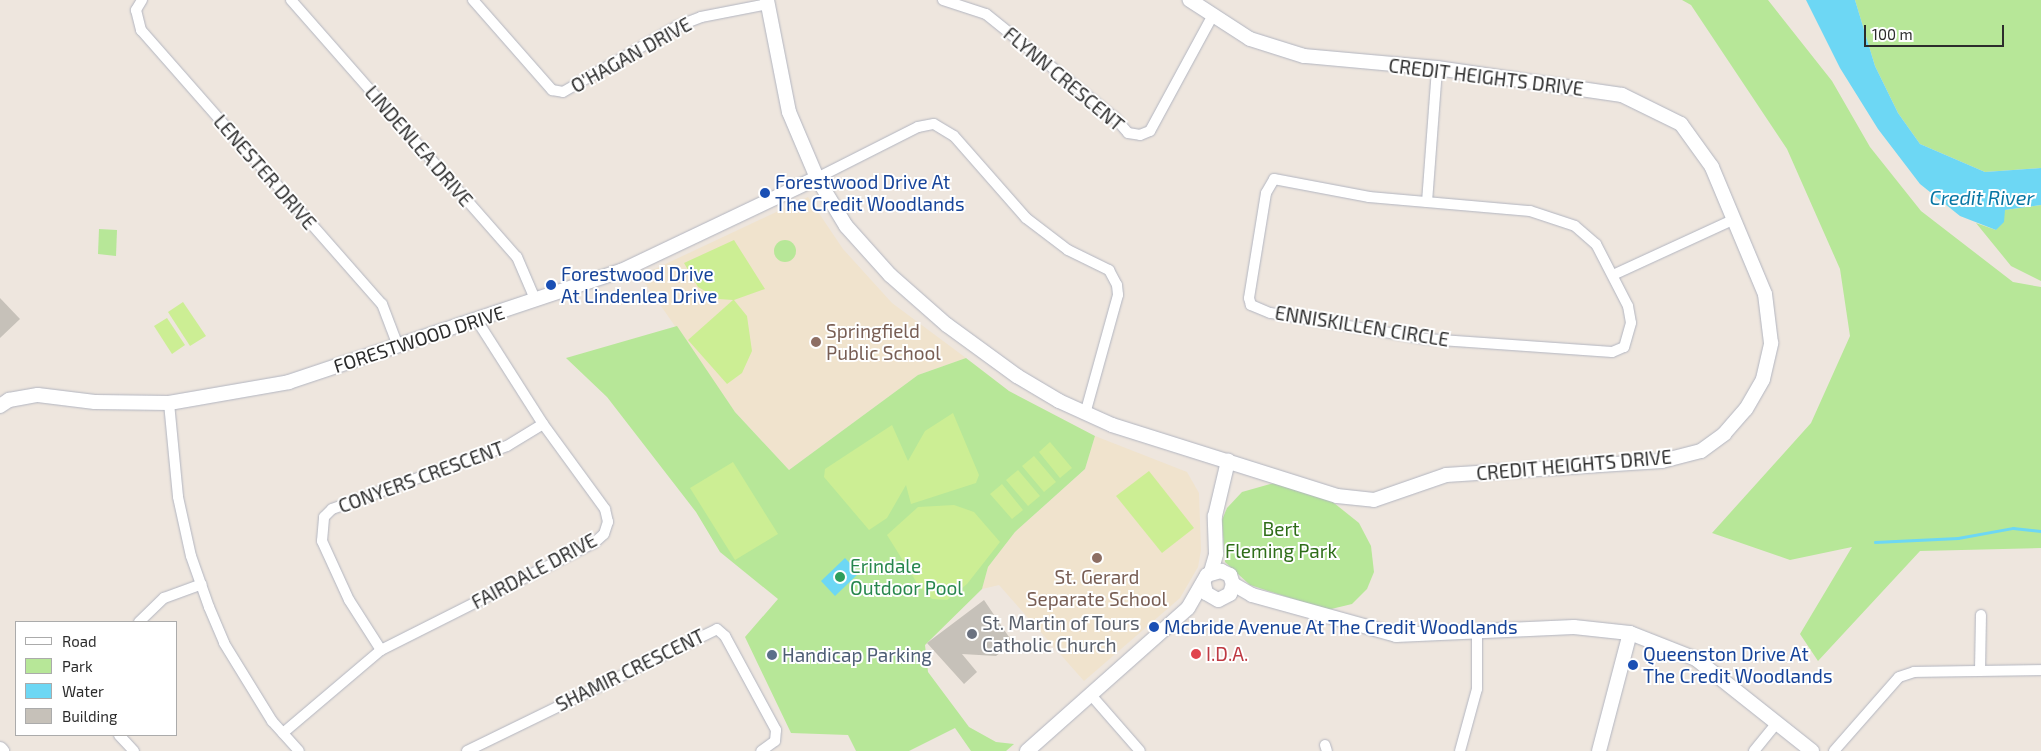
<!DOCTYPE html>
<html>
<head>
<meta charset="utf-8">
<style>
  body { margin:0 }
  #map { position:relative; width:2041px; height:751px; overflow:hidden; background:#eee6de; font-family:"Exo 2",sans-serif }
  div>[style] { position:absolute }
  .education>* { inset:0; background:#f0e3cd }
  .green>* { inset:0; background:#b7e798 }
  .round { border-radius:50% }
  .pitch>* { inset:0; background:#ccee94 }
  .water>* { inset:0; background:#6dd7f4 }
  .stream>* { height:2.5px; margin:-1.25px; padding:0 1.25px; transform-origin:1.25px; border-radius:1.25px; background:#6dd7f4 }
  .building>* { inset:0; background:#c6c1b9 }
  .roads { filter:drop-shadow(0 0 1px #b2b5c0) drop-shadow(0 0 1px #b2b5c0) }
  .minor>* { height:10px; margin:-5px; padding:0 5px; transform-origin:5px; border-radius:5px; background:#fff }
  .tertiary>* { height:14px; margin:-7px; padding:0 7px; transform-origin:7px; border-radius:7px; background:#fff }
  .dots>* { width:14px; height:14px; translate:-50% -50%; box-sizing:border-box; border:2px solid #fff; border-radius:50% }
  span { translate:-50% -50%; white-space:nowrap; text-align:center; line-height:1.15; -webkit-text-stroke:4px #fff; paint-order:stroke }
  .street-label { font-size:19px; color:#2c2c2c }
  .transit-label { font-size:19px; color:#164399 }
  .left { translate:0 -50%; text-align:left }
  .education-label { font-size:19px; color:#785e54 }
  .park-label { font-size:19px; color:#2e6d18 }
  .leisure-label { font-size:19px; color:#27864d }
  .worship-label { font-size:19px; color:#5b616d }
  .health-label { font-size:19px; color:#be3a42 }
  .service-label { font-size:19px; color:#4e5e75 }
  .water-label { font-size:20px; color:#0876a4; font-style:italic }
  .legend { position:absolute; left:15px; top:621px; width:162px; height:115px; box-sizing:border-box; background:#fff; border:1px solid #ababab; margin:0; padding:6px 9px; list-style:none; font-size:15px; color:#2c2c2c }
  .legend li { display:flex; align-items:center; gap:10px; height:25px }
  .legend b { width:25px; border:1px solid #ababab }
  .scale { position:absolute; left:1864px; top:25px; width:140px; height:22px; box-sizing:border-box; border:2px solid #2c2c2c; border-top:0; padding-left:6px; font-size:15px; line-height:18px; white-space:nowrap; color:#2c2c2c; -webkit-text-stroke:4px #fff; paint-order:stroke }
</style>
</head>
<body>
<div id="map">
  <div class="education">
    <div style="clip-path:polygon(808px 197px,843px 249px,892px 303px,966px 358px,918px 375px,789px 470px,735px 412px,640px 276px)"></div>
    <div style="clip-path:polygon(1095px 436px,1187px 472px,1199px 493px,1201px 550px,1198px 567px,1180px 598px,1084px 681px,999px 585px,982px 589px,988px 567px,1015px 532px,1085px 469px)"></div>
  </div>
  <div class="green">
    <div style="clip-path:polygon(1682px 0,1768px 0,1832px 81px,1870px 147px,1921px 211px,2013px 282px,2041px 287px,2041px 548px,1920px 551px,1818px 661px,1800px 634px,1852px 547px,1790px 560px,1712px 533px,1811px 423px,1850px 336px,1840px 269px,1787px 149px,1691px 5px)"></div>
    <div style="clip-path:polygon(1855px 0,2041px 0,2041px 168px,1985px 172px,1920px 144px,1898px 113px,1875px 66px)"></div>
    <div style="clip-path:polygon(2041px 205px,2041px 281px,2011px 266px,1976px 223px,1996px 230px,2005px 210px)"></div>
    <div style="clip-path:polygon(99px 229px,117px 230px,116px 256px,98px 254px)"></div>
    <div class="round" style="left:774px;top:240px;width:22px;height:22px"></div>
    <div style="clip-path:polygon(677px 326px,735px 412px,789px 470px,918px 375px,966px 358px,1009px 391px,1095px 436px,1085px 469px,1015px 532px,988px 567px,982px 589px,925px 645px,928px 672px,969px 727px,996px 742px,1014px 744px,1006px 751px,971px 751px,955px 728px,909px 751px,856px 751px,848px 735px,791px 733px,745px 637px,778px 599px,720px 552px,696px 512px,607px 397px,566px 358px)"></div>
    <div style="clip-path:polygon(1274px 483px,1329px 499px,1359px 523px,1371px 546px,1374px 572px,1367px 589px,1352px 604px,1327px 610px,1250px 585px,1225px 562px,1222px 520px,1227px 508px,1242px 492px)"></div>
  </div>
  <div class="pitch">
    <div style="clip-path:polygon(734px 240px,765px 289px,734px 300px,747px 316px,752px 351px,742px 373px,727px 384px,688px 340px,733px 300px,719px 299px,698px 287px,684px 263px)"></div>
    <div style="clip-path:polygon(183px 302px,206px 336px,190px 346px,168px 312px)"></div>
    <div style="clip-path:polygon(167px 318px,185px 345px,172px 354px,154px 326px)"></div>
    <div style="clip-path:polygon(953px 413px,979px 475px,976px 483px,911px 504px,906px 485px,887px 518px,869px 530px,824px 477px,825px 469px,892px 425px,908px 461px,925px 431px)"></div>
    <div style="clip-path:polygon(1050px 442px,1072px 468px,1060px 478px,1039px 452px)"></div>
    <div style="clip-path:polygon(1034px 456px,1056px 482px,1044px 492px,1022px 466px)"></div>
    <div style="clip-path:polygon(733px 462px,778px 534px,735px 560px,690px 488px)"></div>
    <div style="clip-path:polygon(1018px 470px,1040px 496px,1028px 506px,1006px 480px)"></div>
    <div style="clip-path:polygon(1149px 471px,1194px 528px,1162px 553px,1116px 496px)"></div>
    <div style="clip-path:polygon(1002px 484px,1023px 510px,1012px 519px,990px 494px)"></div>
    <div style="clip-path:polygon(954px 505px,974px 512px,1000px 542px,967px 584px,947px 600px,932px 599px,917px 583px,887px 535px,918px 507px)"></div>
  </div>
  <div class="water">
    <div style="clip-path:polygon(1806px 0,1855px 0,1875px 66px,1898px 113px,1920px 144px,1985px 172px,2041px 168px,2041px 205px,2005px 210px,2004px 222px,1996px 230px,1960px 216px,1920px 184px,1878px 129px,1840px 68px)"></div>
    <div style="clip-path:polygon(845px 558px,859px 573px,835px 596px,821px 581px)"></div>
  </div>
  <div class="stream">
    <div style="left:1875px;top:542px;width:83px;rotate:-2.8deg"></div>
    <div style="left:1958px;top:538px;width:56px;rotate:-10.3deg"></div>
    <div style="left:2013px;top:528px;width:28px;rotate:6deg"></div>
  </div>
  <div class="building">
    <div style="clip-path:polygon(0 298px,20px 319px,0 338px)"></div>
    <div style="clip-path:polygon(984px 600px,1013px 643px,996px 656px,962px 654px,977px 672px,964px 684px,927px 643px)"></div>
  </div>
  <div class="roads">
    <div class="minor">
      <div style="left:142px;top:0;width:12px;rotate:121deg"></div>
      <div style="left:136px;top:10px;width:21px;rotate:76deg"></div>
      <div style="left:141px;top:30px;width:365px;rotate:48.7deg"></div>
      <div style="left:382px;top:304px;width:45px;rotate:69.1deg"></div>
      <div style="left:291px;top:0;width:342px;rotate:48.7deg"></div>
      <div style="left:517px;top:257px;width:46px;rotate:66.8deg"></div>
      <div style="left:473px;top:0;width:120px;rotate:48.7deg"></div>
      <div style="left:552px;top:90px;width:11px;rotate:10deg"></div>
      <div style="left:563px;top:92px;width:133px;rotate:-29.9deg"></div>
      <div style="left:678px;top:26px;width:25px;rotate:-21deg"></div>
      <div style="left:701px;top:17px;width:68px;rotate:-11deg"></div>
      <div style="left:943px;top:0;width:45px;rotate:18deg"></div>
      <div style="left:986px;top:14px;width:166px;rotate:38.9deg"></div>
      <div style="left:1115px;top:118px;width:20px;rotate:49deg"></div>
      <div style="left:1128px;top:133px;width:12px;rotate:9deg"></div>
      <div style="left:1140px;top:135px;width:11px;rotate:-22deg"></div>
      <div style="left:1150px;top:131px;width:130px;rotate:-61.5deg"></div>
      <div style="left:817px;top:178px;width:113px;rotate:-26.8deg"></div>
      <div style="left:918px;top:127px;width:16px;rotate:-11deg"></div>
      <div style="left:934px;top:124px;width:23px;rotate:31deg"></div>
      <div style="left:954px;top:136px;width:109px;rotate:48.7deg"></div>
      <div style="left:1026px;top:218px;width:53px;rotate:37.3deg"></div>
      <div style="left:1068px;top:250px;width:46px;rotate:26deg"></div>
      <div style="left:1109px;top:270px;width:17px;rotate:62deg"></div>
      <div style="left:1117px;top:285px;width:10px;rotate:84deg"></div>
      <div style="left:1118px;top:295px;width:123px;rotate:105.5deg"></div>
      <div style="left:1274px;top:179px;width:97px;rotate:10.7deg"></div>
      <div style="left:1369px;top:197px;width:162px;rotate:5deg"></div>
      <div style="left:1530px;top:211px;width:47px;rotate:18.4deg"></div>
      <div style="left:1575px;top:226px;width:28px;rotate:41deg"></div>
      <div style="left:1596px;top:244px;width:70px;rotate:62.7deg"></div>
      <div style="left:1628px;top:306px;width:17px;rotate:80deg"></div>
      <div style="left:1631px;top:323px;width:25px;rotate:106deg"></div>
      <div style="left:1624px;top:347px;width:13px;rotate:157deg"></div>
      <div style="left:1612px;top:352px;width:186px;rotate:-176deg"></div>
      <div style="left:1426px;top:339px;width:158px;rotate:-170.5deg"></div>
      <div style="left:1270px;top:313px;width:21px;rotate:-157deg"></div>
      <div style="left:1251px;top:305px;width:7px;rotate:-106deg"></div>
      <div style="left:1249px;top:298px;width:106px;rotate:-80.8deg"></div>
      <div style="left:1266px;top:193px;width:16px;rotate:-60deg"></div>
      <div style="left:1427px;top:202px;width:134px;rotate:-85.7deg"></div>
      <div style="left:1613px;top:275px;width:134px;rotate:-24.7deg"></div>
      <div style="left:169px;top:403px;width:94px;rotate:84.5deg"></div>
      <div style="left:178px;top:497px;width:60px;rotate:77.6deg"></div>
      <div style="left:191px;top:556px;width:54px;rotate:70.6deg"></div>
      <div style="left:209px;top:607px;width:39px;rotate:67deg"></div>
      <div style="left:224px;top:643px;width:92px;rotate:58.4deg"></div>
      <div style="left:272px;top:721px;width:40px;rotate:48deg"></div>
      <div style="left:139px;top:622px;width:35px;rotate:-44deg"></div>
      <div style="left:164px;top:598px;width:40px;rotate:-20.2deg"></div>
      <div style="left:381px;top:650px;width:59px;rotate:-122.6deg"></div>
      <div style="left:349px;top:600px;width:65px;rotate:-114.6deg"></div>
      <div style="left:322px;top:541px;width:24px;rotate:-85deg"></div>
      <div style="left:324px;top:517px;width:11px;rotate:-45deg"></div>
      <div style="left:332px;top:509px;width:186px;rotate:-19.8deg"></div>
      <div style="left:507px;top:446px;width:42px;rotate:-31.4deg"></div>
      <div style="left:1980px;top:671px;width:56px;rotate:-89deg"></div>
      <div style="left:1091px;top:695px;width:74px;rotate:48.8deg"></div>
      <div style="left:283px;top:733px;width:128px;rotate:-40.3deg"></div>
      <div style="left:381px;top:650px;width:238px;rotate:-26.7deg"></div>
      <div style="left:594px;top:543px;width:13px;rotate:-42deg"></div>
      <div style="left:604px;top:534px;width:13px;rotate:-72deg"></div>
      <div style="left:608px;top:522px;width:13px;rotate:-103deg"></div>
      <div style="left:605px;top:509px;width:105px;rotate:-126.1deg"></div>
      <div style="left:543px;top:424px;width:121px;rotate:-122.5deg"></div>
      <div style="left:119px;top:735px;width:22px;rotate:47deg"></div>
      <div style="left:1325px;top:745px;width:6px;rotate:72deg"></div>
      <div style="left:467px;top:751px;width:278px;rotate:-26deg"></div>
      <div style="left:717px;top:629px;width:11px;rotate:41deg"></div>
      <div style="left:725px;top:636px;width:107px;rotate:61.5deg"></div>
      <div style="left:776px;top:730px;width:11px;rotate:95deg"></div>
      <div style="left:775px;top:741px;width:17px;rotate:144deg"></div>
      <div style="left:1460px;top:751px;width:64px;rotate:-74.7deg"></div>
      <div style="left:1477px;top:689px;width:57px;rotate:-90deg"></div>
      <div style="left:1754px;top:751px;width:36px;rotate:-51deg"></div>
      <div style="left:1834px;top:751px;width:98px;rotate:-48.7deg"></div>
      <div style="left:1899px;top:677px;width:16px;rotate:-18deg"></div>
      <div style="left:1914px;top:672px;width:127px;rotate:-0.9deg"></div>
    </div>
    <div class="tertiary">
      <div style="left:767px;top:0;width:114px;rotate:78.9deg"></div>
      <div style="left:789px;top:112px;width:72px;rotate:67deg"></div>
      <div style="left:817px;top:178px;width:56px;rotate:58.9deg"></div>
      <div style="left:846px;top:226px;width:66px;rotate:48.1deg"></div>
      <div style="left:890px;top:275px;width:76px;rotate:41.3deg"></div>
      <div style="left:947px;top:325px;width:87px;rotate:36.1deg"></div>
      <div style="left:1017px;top:376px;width:49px;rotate:30.8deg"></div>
      <div style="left:1059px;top:401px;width:58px;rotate:24.4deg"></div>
      <div style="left:1112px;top:425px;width:236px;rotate:17.5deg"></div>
      <div style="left:1337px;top:496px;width:37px;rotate:6deg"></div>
      <div style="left:1374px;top:500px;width:76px;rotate:-19.1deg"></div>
      <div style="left:1446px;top:475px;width:216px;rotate:-3.7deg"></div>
      <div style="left:1662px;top:461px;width:40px;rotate:-14.4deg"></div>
      <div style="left:1701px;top:451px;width:29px;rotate:-36deg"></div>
      <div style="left:1724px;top:434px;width:33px;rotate:-49deg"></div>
      <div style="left:1746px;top:409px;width:34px;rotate:-60deg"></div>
      <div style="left:1763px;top:379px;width:37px;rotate:-77deg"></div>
      <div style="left:1771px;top:343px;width:49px;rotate:-97deg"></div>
      <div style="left:1765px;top:294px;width:138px;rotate:-112.7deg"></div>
      <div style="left:1712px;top:167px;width:53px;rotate:-125.8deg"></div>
      <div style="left:1681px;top:124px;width:66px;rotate:-153.8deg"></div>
      <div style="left:1622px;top:95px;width:187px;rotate:-171.7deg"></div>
      <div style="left:1437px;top:68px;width:134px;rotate:-174.8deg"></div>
      <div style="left:1304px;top:56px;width:57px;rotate:-162.5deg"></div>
      <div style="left:1250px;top:39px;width:72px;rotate:-147deg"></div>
      <div style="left:0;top:406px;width:11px;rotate:-34deg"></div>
      <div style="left:9px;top:400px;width:29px;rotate:-10deg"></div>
      <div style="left:38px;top:395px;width:57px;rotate:7deg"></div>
      <div style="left:95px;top:402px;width:74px;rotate:0.8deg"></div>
      <div style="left:169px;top:403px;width:122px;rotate:-9.9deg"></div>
      <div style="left:289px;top:382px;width:350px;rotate:-18.5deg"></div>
      <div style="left:621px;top:271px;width:217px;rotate:-25.4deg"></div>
      <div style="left:1211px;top:572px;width:19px;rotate:-74deg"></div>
      <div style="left:1216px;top:554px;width:38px;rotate:-92deg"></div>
      <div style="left:1215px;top:516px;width:57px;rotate:-76.7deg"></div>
      <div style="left:1233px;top:584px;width:22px;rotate:30deg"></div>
      <div style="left:1252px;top:595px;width:149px;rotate:15.5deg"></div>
      <div style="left:1396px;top:635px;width:178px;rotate:-2.6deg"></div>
      <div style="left:1574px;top:627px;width:56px;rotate:6.1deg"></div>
      <div style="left:1630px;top:633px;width:71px;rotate:21.5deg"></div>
      <div style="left:1696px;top:659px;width:148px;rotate:38.4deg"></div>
      <div style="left:0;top:749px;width:3px;rotate:45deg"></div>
      <div style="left:1027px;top:751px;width:215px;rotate:-41.6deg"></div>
      <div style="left:1188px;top:608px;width:38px;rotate:-60deg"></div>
      <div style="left:1207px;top:575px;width:15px;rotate:-16deg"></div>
      <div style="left:1221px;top:571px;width:10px;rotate:24deg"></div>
      <div style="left:1230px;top:575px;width:9px;rotate:72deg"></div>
      <div style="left:1233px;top:584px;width:10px;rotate:107deg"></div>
      <div style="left:1230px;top:594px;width:13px;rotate:153deg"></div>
      <div style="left:1218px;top:600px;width:14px;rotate:-150deg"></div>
      <div style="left:1206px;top:593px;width:9px;rotate:-103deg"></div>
      <div style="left:1599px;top:751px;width:122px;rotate:-75.3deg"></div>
    </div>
  </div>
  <div class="dots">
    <div style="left:765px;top:193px;background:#1a4fb4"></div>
    <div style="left:551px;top:285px;background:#1a4fb4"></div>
    <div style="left:816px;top:342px;background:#8d6e63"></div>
    <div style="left:1097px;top:558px;background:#8d6e63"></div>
    <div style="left:840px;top:577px;background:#2e9e5b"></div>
    <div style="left:1154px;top:627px;background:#1a4fb4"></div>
    <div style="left:972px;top:634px;background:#6b7280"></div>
    <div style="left:1196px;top:654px;background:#e0444e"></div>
    <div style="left:772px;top:655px;background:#5c6f8a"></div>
    <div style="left:1633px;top:665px;background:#1a4fb4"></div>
  </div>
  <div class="street-label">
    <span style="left:631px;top:55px;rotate:-29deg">O'HAGAN DRIVE</span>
    <span style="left:1486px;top:77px;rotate:7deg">CREDIT HEIGHTS DRIVE</span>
    <span style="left:1064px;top:79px;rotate:40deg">FLYNN CRESCENT</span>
    <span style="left:419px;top:146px;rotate:49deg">LINDENLEA DRIVE</span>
    <span style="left:265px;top:172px;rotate:49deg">LENESTER DRIVE</span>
    <span style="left:1362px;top:326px;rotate:9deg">ENNISKILLEN CIRCLE</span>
    <span style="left:419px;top:339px;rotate:-18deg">FORESTWOOD DRIVE</span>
    <span style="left:1574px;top:465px;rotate:-5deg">CREDIT HEIGHTS DRIVE</span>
    <span style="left:421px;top:477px;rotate:-20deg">CONYERS CRESCENT</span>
    <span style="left:534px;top:571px;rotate:-28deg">FAIRDALE DRIVE</span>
    <span style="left:630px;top:670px;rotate:-26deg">SHAMIR CRESCENT</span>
  </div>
  <div class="transit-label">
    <span class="left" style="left:775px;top:193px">Forestwood Drive At<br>The Credit Woodlands</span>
    <span class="left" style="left:561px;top:285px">Forestwood Drive<br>At Lindenlea Drive</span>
    <span class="left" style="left:1164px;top:627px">Mcbride Avenue At The Credit Woodlands</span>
    <span class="left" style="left:1643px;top:665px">Queenston Drive At<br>The Credit Woodlands</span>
  </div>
  <div class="education-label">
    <span class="left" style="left:826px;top:342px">Springfield<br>Public School</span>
    <span style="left:1097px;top:588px">St. Gerard<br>Separate School</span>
  </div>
  <div class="park-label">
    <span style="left:1281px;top:540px">Bert<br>Fleming Park</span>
  </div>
  <div class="leisure-label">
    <span class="left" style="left:850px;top:577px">Erindale<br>Outdoor Pool</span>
  </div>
  <div class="worship-label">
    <span class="left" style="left:982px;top:634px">St. Martin of Tours<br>Catholic Church</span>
  </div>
  <div class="health-label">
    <span class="left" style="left:1206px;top:654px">I.D.A.</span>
  </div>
  <div class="service-label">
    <span class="left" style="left:782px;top:655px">Handicap Parking</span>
  </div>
  <div class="water-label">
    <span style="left:1982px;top:197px">Credit River</span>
  </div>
  <ul class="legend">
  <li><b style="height:6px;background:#fff"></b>Road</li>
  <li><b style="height:14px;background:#b7e798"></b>Park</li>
  <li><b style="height:14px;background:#6dd7f4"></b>Water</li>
  <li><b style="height:14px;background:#c6c1b9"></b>Building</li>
  </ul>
  <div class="scale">100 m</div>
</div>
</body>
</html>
